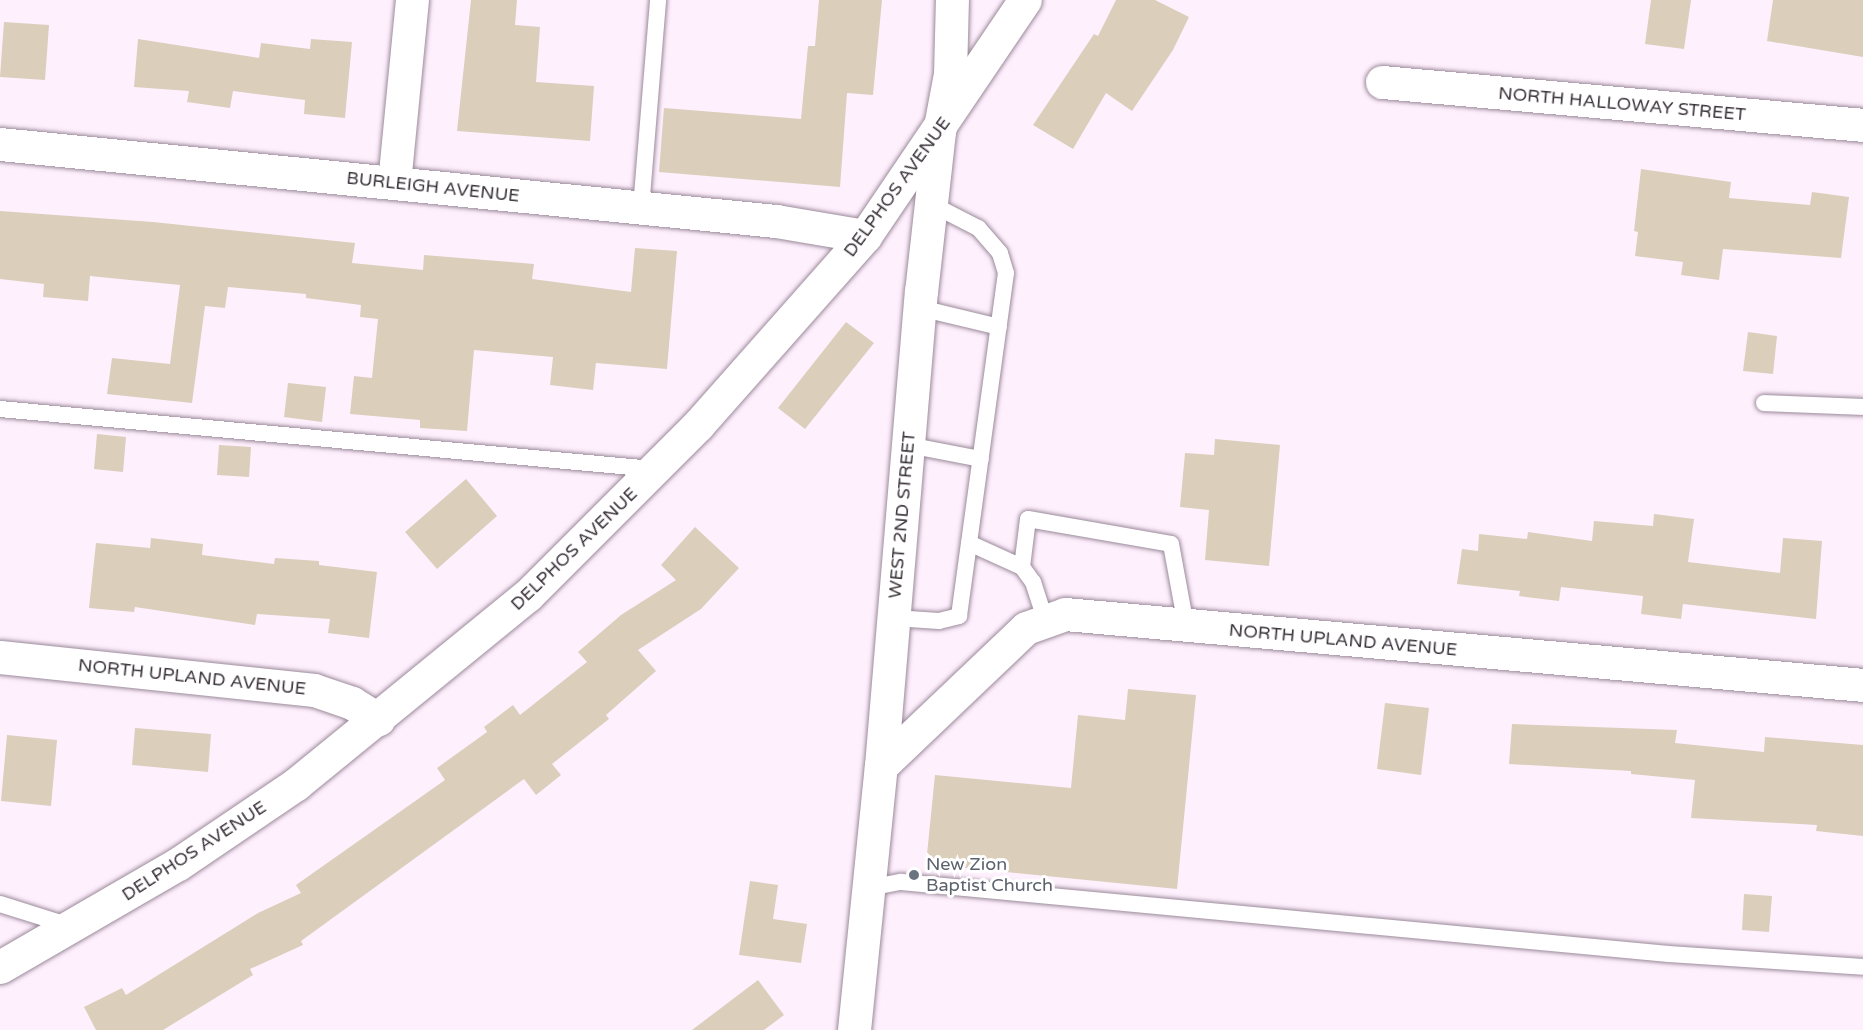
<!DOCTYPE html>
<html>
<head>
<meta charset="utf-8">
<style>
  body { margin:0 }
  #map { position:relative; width:1863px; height:1030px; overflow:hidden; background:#fff0fe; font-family:"Varela Round",sans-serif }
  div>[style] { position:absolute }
  .building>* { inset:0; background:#dbcebb }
  .roads { filter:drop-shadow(0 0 2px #9b8a9a) drop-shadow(0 0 2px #9b8a9a) }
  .service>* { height:16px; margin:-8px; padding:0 8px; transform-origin:8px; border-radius:8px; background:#fff }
  .minor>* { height:33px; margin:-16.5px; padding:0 16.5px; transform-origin:16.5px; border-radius:16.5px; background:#fff }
  .tertiary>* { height:33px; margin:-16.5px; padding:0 16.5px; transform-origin:16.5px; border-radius:16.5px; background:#fff }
  .dots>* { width:16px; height:16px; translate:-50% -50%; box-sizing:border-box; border:3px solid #fff; border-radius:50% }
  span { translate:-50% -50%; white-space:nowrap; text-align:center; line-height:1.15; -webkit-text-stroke:6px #fff; paint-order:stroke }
  .street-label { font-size:18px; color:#393239 }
  .worship-label { font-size:18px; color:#5b616d }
  .left { translate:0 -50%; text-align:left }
</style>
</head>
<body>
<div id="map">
  <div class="building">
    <div style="clip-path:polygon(471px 0,517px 0,515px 25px,540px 27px,536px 82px,594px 86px,590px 141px,457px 131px)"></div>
    <div style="clip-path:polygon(819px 0,882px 0,873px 95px,847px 93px,840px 187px,659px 172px,664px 108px,801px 119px,808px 46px,815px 46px)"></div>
    <div style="clip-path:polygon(1116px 0,1155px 0,1189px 17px,1173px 50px,1132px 111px,1106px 93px,1073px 149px,1033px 125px,1094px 34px,1098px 36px)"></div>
    <div style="clip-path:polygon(1651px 0,1691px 0,1684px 49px,1645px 44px)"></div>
    <div style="clip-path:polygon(1773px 0,1863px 0,1863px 57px,1767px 41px)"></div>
    <div style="clip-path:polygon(4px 22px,49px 25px,45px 80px,0 77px)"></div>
    <div style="clip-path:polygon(138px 39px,259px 58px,261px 43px,310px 49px,311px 39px,352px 42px,345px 118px,304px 114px,305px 100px,233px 91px,230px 108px,187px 102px,189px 91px,134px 87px)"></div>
    <div style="clip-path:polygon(1641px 169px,1731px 182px,1729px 198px,1810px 205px,1812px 192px,1849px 197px,1841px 258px,1723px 249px,1719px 280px,1681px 275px,1683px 262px,1635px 256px,1638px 232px,1634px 231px)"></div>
    <div style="clip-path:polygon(0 211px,153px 222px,355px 243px,352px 263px,423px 270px,424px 255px,534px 264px,532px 279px,631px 292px,635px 248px,677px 251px,667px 369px,596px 363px,593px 390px,550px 385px,553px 357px,474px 350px,467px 431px,420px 428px,420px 420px,350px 414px,354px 376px,372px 378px,378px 319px,360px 317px,361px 305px,306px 298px,306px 294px,228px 287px,225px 308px,205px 306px,192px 403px,107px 394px,112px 358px,170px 364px,180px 285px,90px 276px,88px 301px,43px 297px,44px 284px,0 279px)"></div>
    <div style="clip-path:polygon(846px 322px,874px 343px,805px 429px,778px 408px)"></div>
    <div style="clip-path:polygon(1748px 332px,1777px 336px,1773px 374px,1743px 371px)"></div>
    <div style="clip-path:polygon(288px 383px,326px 387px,322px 422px,284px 417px)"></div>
    <div style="clip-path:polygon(97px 434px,126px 437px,123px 472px,94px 469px)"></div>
    <div style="clip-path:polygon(1215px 439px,1280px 445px,1269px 566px,1205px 560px,1209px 510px,1180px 507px,1185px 453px,1214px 455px)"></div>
    <div style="clip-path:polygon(219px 445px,251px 447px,249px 477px,217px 475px)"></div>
    <div style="clip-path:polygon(466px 479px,497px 516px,437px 569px,405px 532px)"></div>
    <div style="clip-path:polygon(1654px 514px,1694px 519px,1688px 562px,1780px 573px,1783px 538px,1822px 541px,1816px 619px,1683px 604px,1681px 619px,1641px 614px,1643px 596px,1561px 587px,1559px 601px,1519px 596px,1520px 591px,1457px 584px,1462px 549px,1478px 551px,1479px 534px,1527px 539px,1528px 532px,1592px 541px,1594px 521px,1653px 526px)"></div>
    <div style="clip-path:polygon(695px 527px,739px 568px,701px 609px,638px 650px,656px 671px,606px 715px,609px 719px,552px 764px,561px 775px,536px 795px,524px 779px,301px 941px,303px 945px,250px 969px,253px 975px,163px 1030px,96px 1030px,84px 1007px,122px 988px,126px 995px,258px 913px,301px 893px,296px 885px,445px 780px,437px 768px,487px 732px,484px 727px,513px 705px,520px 715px,587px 662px,578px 652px,621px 615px,676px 580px,661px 565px)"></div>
    <div style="clip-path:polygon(151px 538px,203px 544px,202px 555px,274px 564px,275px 558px,319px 561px,319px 565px,377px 572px,369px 638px,328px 633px,330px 619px,257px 614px,255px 625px,135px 607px,134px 612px,89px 608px,96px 543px,150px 548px)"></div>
    <div style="clip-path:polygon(1128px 689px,1196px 695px,1177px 889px,926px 864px,935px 775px,1071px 788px,1078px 715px,1125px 720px)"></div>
    <div style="clip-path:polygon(1385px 703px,1429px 708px,1421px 775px,1377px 769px)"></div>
    <div style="clip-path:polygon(1512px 724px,1677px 730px,1675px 743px,1764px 752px,1765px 737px,1863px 745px,1863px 836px,1816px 831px,1817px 825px,1691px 818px,1695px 780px,1631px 774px,1631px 771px,1509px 764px)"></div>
    <div style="clip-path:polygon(135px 728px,211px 734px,208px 772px,132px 765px)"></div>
    <div style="clip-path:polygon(7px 735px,57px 740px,51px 806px,1px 801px)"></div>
    <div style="clip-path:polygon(750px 881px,778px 885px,773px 919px,807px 924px,801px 963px,739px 955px)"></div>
    <div style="clip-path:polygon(1744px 894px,1772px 896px,1769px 932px,1742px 930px)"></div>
    <div style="clip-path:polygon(758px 980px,784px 1015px,764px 1030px,692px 1030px)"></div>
  </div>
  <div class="roads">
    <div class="service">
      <div style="left:641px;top:208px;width:209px;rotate:-85.3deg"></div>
      <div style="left:920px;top:308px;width:81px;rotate:13.5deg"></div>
      <div style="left:1764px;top:403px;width:99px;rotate:2.3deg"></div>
      <div style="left:0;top:409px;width:656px;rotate:5.25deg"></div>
      <div style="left:908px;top:445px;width:74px;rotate:10.9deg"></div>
      <div style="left:969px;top:543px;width:58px;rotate:24.4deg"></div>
      <div style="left:1022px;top:567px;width:19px;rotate:54deg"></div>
      <div style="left:1033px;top:582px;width:38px;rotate:72deg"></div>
      <div style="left:1022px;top:567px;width:48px;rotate:-82.9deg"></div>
      <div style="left:1028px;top:519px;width:145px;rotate:9.9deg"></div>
      <div style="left:1171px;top:544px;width:83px;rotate:79.6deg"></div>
      <div style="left:894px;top:618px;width:45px;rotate:3.8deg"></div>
      <div style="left:939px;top:621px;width:21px;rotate:-14deg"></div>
      <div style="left:959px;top:616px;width:346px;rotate:-82.2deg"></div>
      <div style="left:1006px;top:273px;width:21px;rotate:-107deg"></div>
      <div style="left:1000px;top:253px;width:33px;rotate:-131deg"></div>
      <div style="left:978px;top:228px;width:53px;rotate:-152.9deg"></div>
      <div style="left:869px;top:888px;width:33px;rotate:-11deg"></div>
      <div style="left:901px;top:882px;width:771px;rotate:5.36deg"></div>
      <div style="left:1669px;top:954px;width:194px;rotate:3.8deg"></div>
      <div style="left:0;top:904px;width:73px;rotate:17.4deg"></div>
    </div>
    <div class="minor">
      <div style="left:1382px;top:82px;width:483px;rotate:5.1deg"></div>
      <div style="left:0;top:144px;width:780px;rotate:5.67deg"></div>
      <div style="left:776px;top:221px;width:90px;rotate:9.6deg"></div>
      <div style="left:394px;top:183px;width:184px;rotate:-84.4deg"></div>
      <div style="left:0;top:657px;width:316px;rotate:6deg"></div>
      <div style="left:314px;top:690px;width:40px;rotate:18.9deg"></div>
      <div style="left:352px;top:703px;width:31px;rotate:32deg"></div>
      <div style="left:881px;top:766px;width:200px;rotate:-43.6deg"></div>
      <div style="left:1026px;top:628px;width:41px;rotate:-19.7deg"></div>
      <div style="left:1065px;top:614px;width:801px;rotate:5.08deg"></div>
      <div style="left:854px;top:1030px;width:265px;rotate:-84.2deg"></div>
      <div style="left:881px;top:766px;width:476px;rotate:-85.2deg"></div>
      <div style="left:921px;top:292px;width:161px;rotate:-83.6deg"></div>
      <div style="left:939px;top:132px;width:59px;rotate:-79.3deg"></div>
      <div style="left:950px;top:74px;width:74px;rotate:-88.5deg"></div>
    </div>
    <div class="tertiary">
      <div style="left:0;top:967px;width:206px;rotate:-30.1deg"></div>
      <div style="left:178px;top:864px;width:143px;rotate:-34.1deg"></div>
      <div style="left:296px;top:784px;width:299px;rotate:-39.2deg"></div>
      <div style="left:528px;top:595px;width:240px;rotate:-45deg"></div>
      <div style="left:698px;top:425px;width:252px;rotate:-48.5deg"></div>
      <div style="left:865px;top:236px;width:285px;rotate:-55.9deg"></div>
    </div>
  </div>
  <div class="dots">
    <div style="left:914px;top:875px;background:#6b7280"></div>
  </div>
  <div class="street-label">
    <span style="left:1622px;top:104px;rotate:5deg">NORTH HALLOWAY STREET</span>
    <span style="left:433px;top:187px;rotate:6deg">BURLEIGH AVENUE</span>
    <span style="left:897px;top:187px;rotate:-54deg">DELPHOS AVENUE</span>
    <span style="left:902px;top:515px;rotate:-85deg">WEST 2ND STREET</span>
    <span style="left:574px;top:549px;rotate:-44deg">DELPHOS AVENUE</span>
    <span style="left:1343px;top:640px;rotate:5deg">NORTH UPLAND AVENUE</span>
    <span style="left:192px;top:677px;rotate:6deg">NORTH UPLAND AVENUE</span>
    <span style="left:194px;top:851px;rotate:-33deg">DELPHOS AVENUE</span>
  </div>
  <div class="worship-label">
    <span class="left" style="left:926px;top:875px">New Zion<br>Baptist Church</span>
  </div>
</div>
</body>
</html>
